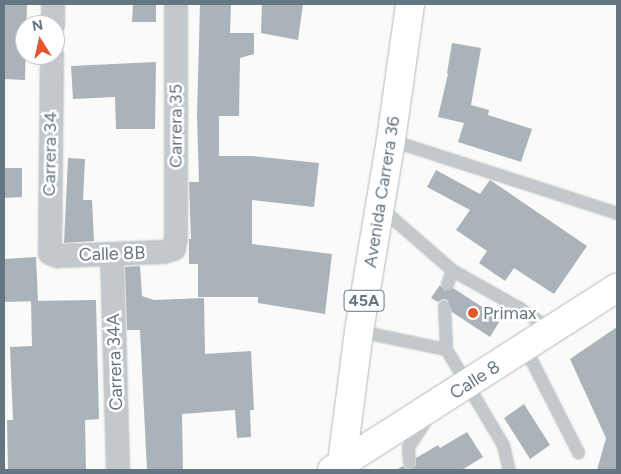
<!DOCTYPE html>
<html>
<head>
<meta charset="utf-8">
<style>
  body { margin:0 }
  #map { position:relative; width:621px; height:474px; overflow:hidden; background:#fafaf8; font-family:Figtree,sans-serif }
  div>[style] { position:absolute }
  .building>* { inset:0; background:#aab3b9 }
  .roads { filter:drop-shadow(0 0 1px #b3babf) drop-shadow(0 0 1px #b3babf) }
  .service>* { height:11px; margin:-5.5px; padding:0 5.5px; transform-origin:5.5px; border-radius:5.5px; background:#c3c8cc }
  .minor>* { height:22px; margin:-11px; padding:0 11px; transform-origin:11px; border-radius:11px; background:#c3c8cc }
  .secondary>* { height:28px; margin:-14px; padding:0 14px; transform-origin:14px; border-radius:14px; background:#fff }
  .primary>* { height:28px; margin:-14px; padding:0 14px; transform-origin:14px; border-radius:14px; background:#fff }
  .dots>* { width:14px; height:14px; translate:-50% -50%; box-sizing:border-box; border:2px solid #fff; border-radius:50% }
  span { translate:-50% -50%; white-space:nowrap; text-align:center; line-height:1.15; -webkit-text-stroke:5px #fff; paint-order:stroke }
  .shield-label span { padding:1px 4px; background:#fff; border:1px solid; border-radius:4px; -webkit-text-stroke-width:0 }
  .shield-label { font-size:16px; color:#657683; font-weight:700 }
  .street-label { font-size:18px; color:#657683 }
  .poi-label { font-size:18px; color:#657683 }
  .left { translate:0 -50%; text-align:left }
  .frame { position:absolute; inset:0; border:5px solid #657683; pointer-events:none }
  .north { position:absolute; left:15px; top:15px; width:50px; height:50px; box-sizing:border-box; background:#fff; border:1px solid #c1c8cd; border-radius:50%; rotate:350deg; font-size:14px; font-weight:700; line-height:20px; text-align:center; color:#657683 }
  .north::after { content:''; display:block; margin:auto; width:18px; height:22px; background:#e4572e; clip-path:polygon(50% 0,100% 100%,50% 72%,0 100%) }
</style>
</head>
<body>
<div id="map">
  <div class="building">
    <div style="clip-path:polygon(4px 4px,27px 4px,25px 80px,4px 79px)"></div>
    <div style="clip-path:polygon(133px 4px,156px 4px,156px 22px,132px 22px)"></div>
    <div style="clip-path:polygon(200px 4px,231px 4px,230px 33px,254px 33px,254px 54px,240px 58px,239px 116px,219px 116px,219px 156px,252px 156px,319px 163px,314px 207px,252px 200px,252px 244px,332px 254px,325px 314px,258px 303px,258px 297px,198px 297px,198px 264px,189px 264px,189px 239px,191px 239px,189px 182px,199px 182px,197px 116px)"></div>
    <div style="clip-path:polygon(262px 4px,303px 4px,298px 40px,261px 33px)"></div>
    <div style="clip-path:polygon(452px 43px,481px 48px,471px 105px,489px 110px,488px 115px,532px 129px,521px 162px,458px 142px,464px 123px,438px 117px,448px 74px,447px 73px)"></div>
    <div style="clip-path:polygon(156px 62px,155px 129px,116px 129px,115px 97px,73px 99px,71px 66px)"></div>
    <div style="clip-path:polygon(68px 158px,85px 159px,83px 200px,92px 200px,94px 241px,64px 243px)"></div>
    <div style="clip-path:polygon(4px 168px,22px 168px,22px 197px,4px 198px)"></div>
    <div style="clip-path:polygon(436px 170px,480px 194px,490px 180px,587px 246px,554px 294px,514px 268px,505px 281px,479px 263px,487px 251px,456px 230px,470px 210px,427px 187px)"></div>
    <div style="clip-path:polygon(36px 257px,38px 301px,4px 302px,4px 259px)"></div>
    <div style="clip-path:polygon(140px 266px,142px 296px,154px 300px,204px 298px,205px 354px,251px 351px,254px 410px,250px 410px,251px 437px,237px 438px,235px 410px,182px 414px,183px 470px,147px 470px,140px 330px,127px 330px,127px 328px,125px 267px)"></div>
    <div style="clip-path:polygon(440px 285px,445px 291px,453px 288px,501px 319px,490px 337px,452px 312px,448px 300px,443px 299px,438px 302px,431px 298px)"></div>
    <div style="clip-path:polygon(96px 300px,99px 419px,85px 420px,86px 470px,8px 470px,7px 420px,13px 420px,10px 347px,32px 346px,31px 301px)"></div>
    <div style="clip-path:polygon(617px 327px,617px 470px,597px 470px,606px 438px,570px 359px)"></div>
    <div style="clip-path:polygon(524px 404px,550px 445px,530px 459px,504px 418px)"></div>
    <div style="clip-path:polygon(467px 432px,483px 457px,462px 470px,396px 470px,403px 466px,406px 469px,413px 468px,416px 465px,416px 458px,438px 445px,440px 448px)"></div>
  </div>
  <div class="roads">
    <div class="service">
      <div style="left:391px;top:140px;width:237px;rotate:17.9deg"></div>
      <div style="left:381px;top:208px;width:94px;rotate:41.1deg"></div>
      <div style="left:452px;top:270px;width:76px;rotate:29.3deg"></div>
      <div style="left:518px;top:307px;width:39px;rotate:35deg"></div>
      <div style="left:447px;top:284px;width:15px;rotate:-70deg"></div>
      <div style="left:444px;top:306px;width:43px;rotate:87.3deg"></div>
      <div style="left:446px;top:349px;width:112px;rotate:59.3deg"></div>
      <div style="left:503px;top:445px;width:26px;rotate:77deg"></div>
      <div style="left:359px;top:331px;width:89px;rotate:11.7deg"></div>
      <div style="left:525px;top:348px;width:117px;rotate:63deg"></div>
      <div style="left:409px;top:462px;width:15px;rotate:-94deg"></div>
      <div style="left:408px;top:447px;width:31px;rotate:-57deg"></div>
    </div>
    <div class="minor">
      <div style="left:53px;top:25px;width:21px;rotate:-90deg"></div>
      <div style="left:52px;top:55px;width:198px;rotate:90.6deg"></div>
      <div style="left:50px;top:253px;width:8px;rotate:23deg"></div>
      <div style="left:57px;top:256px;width:107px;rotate:-2.1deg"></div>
      <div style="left:164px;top:252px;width:10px;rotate:-17deg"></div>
      <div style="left:174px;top:249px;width:11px;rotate:-80deg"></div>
      <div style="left:176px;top:238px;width:234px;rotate:-90deg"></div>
      <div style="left:112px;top:254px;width:216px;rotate:88.4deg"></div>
    </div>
    <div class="secondary">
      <div style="left:332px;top:470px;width:338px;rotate:-32.6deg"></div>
    </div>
    <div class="primary">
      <div style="left:341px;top:470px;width:140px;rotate:-82.6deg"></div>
      <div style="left:359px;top:331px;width:194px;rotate:-80.5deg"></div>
      <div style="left:391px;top:140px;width:137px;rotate:-82deg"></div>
    </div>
  </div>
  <div class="dots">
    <div style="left:473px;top:313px;background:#e4572e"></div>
  </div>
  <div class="shield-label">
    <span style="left:364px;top:301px">45A</span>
  </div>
  <div class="street-label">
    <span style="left:176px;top:126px;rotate:-90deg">Carrera 35</span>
    <span style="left:50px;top:154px;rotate:-89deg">Carrera 34</span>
    <span style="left:382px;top:192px;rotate:-81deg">Avenida Carrera 36</span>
    <span style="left:112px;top:254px;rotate:-2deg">Calle 8B</span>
    <span style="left:115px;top:362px;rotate:-92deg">Carrera 34A</span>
    <span style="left:475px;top:380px;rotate:-33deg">Calle 8</span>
  </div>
  <div class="poi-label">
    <span class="left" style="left:483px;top:313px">Primax</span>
  </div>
  <div class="frame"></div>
  <div class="north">N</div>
</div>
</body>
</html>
